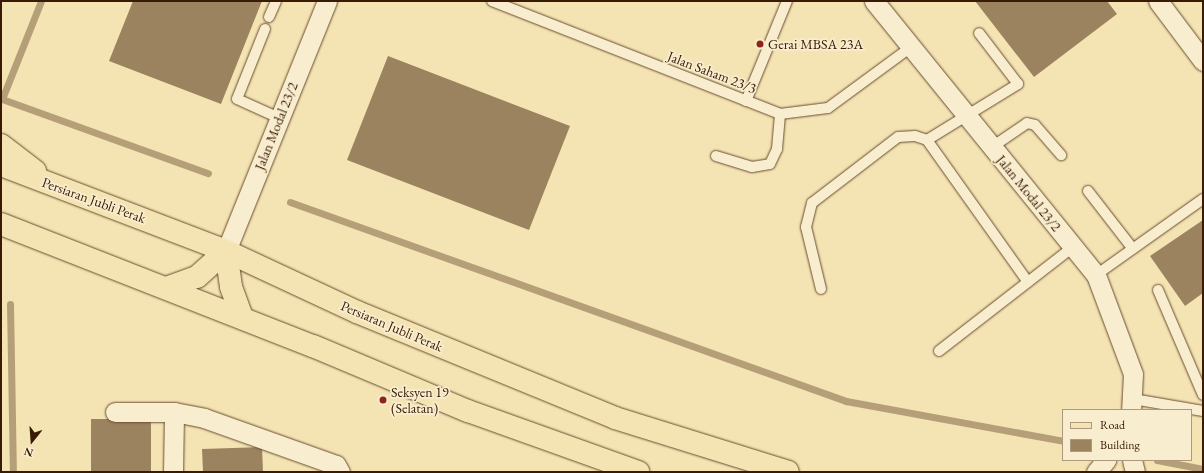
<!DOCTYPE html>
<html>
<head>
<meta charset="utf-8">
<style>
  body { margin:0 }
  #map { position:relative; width:1204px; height:473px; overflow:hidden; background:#f5e4b3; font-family:"EB Garamond",serif }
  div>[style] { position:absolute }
  .stream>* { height:7px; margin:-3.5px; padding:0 3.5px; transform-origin:3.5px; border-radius:3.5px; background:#b59f78 }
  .building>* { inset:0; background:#9b835f }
  .roads { filter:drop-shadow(0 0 1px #684c30) drop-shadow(0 0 1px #684c30) }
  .lane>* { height:10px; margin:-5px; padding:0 5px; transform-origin:5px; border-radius:5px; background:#f8edce }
  .street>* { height:19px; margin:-9.5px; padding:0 9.5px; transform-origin:9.5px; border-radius:9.5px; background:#f8edce }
  .primary>* { height:22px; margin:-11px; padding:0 11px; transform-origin:11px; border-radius:11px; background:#f5e4b3 }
  .dots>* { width:11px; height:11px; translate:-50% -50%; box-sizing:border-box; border:2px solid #f8edce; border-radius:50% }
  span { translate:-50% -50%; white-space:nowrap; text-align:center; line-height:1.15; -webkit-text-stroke:3.5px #f8edce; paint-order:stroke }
  .poi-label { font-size:14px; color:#391a05 }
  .left { translate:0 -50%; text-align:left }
  .street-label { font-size:14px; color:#391a05 }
  .frame { position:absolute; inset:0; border:2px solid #391a05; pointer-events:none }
  .legend { position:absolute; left:1062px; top:409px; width:130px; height:52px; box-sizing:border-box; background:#f8edce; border:1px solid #ac997e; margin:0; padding:5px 7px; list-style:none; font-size:12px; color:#391a05 }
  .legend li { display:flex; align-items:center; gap:8px; height:20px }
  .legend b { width:20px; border:1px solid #ac997e }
  .north { position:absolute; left:12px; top:421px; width:40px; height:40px; -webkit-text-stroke:3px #f8edce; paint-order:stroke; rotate:197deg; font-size:11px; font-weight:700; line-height:16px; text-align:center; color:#391a05 }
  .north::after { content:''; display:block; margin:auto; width:14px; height:18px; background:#391a05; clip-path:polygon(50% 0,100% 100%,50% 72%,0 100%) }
</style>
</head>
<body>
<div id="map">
  <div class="stream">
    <div style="left:41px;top:1px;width:105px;rotate:111.7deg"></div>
    <div style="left:2px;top:99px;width:219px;rotate:19.8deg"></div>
    <div style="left:290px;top:202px;width:591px;rotate:19.69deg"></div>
    <div style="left:846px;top:401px;width:221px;rotate:10.4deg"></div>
    <div style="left:10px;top:304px;width:168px;rotate:89deg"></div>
    <div style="left:1157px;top:460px;width:47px;rotate:11.1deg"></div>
  </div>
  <div class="building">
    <div style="clip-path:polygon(133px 1px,262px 1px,221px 104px,109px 61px)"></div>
    <div style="clip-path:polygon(975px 1px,1107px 1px,1117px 14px,1034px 77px)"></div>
    <div style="clip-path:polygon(388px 56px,570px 126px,529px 230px,347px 160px)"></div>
    <div style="clip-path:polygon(1203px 220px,1203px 293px,1185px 306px,1150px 256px)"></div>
    <div style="clip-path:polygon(91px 419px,151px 419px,151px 472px,91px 472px)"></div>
    <div style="clip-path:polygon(262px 447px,263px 472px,203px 472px,202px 449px)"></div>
  </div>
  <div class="roads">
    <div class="lane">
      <div style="left:492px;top:1px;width:309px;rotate:21.4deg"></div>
      <div style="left:780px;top:114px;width:48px;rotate:-7.1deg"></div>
      <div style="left:828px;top:108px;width:103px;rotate:-36.3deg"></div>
      <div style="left:269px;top:17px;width:17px;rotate:-66deg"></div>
      <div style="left:265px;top:29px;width:75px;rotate:111.8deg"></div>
      <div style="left:237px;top:99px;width:46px;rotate:24.3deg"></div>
      <div style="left:746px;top:101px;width:108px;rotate:-67.7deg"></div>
      <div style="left:927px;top:140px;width:107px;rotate:-31.6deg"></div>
      <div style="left:1018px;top:84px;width:64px;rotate:-127.4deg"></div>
      <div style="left:992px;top:147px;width:42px;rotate:-34.4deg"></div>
      <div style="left:1027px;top:123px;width:8px;rotate:14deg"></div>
      <div style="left:1035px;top:125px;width:40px;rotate:49deg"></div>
      <div style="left:716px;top:156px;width:38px;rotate:17deg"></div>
      <div style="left:752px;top:167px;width:18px;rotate:-9deg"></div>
      <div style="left:770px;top:164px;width:17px;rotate:-65deg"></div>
      <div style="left:777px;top:149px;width:35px;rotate:-85deg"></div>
      <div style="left:1088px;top:191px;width:73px;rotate:52.2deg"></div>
      <div style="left:1096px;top:275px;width:131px;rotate:-35.4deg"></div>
      <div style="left:821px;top:289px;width:64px;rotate:-103.6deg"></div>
      <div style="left:806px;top:227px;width:25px;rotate:-76deg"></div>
      <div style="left:812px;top:203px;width:108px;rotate:-37.5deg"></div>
      <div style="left:898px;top:137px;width:17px;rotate:-3deg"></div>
      <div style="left:915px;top:136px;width:13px;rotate:18deg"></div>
      <div style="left:927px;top:140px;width:174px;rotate:54.6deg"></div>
      <div style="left:1158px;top:290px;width:114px;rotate:66.8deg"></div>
      <div style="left:939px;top:351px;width:170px;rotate:-37.8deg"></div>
      <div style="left:1133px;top:399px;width:71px;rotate:9.7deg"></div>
    </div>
    <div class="street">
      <div style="left:874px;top:1px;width:353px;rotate:51deg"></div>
      <div style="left:1096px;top:275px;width:106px;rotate:69.5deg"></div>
      <div style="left:1133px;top:374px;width:36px;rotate:93deg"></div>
      <div style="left:1158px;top:1px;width:75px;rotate:53.1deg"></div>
      <div style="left:226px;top:251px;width:270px;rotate:-68deg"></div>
      <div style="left:115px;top:412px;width:59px"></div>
      <div style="left:174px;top:412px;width:31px;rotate:11deg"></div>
      <div style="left:204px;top:418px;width:140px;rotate:19.6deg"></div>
      <div style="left:336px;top:465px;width:8px;rotate:60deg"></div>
      <div style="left:1132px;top:460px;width:12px;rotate:76deg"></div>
      <div style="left:173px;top:472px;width:60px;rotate:-89deg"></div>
      <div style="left:1096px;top:472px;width:16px;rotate:-50deg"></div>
    </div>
    <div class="primary">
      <div style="left:1px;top:145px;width:43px;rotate:37.4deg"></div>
      <div style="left:1px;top:165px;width:241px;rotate:20.9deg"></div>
      <div style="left:226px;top:251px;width:145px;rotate:25deg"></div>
      <div style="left:357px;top:312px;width:279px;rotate:22.3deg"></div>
      <div style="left:615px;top:418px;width:181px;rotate:17.3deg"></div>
      <div style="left:1px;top:224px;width:335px;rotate:21.4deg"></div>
      <div style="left:313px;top:346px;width:168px;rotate:22.8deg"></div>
      <div style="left:468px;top:411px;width:181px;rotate:19.7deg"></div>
      <div style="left:226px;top:251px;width:36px;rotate:82deg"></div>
      <div style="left:231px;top:287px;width:33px;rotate:70deg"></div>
      <div style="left:166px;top:288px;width:33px;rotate:-20deg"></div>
      <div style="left:197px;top:277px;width:39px;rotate:-42deg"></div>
    </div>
  </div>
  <div class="dots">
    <div style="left:760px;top:44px;background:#8f2418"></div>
    <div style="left:383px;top:400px;background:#8f2418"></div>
  </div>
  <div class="poi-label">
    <span class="left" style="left:768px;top:44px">Gerai MBSA 23A</span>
    <span class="left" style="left:391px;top:400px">Seksyen 19<br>(Selatan)</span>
  </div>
  <div class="street-label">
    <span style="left:712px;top:72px;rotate:21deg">Jalan Saham 23/3</span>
    <span style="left:276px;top:126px;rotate:-68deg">Jalan Modal 23/2</span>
    <span style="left:1029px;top:193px;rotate:51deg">Jalan Modal 23/2</span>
    <span style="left:94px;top:200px;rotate:20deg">Persiaran Jubli Perak</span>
    <span style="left:392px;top:326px;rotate:23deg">Persiaran Jubli Perak</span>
  </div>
  <div class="frame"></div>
  <ul class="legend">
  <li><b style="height:5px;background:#f5e4b3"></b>Road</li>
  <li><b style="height:11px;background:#9b835f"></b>Building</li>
  </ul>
  <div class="north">N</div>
</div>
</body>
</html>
